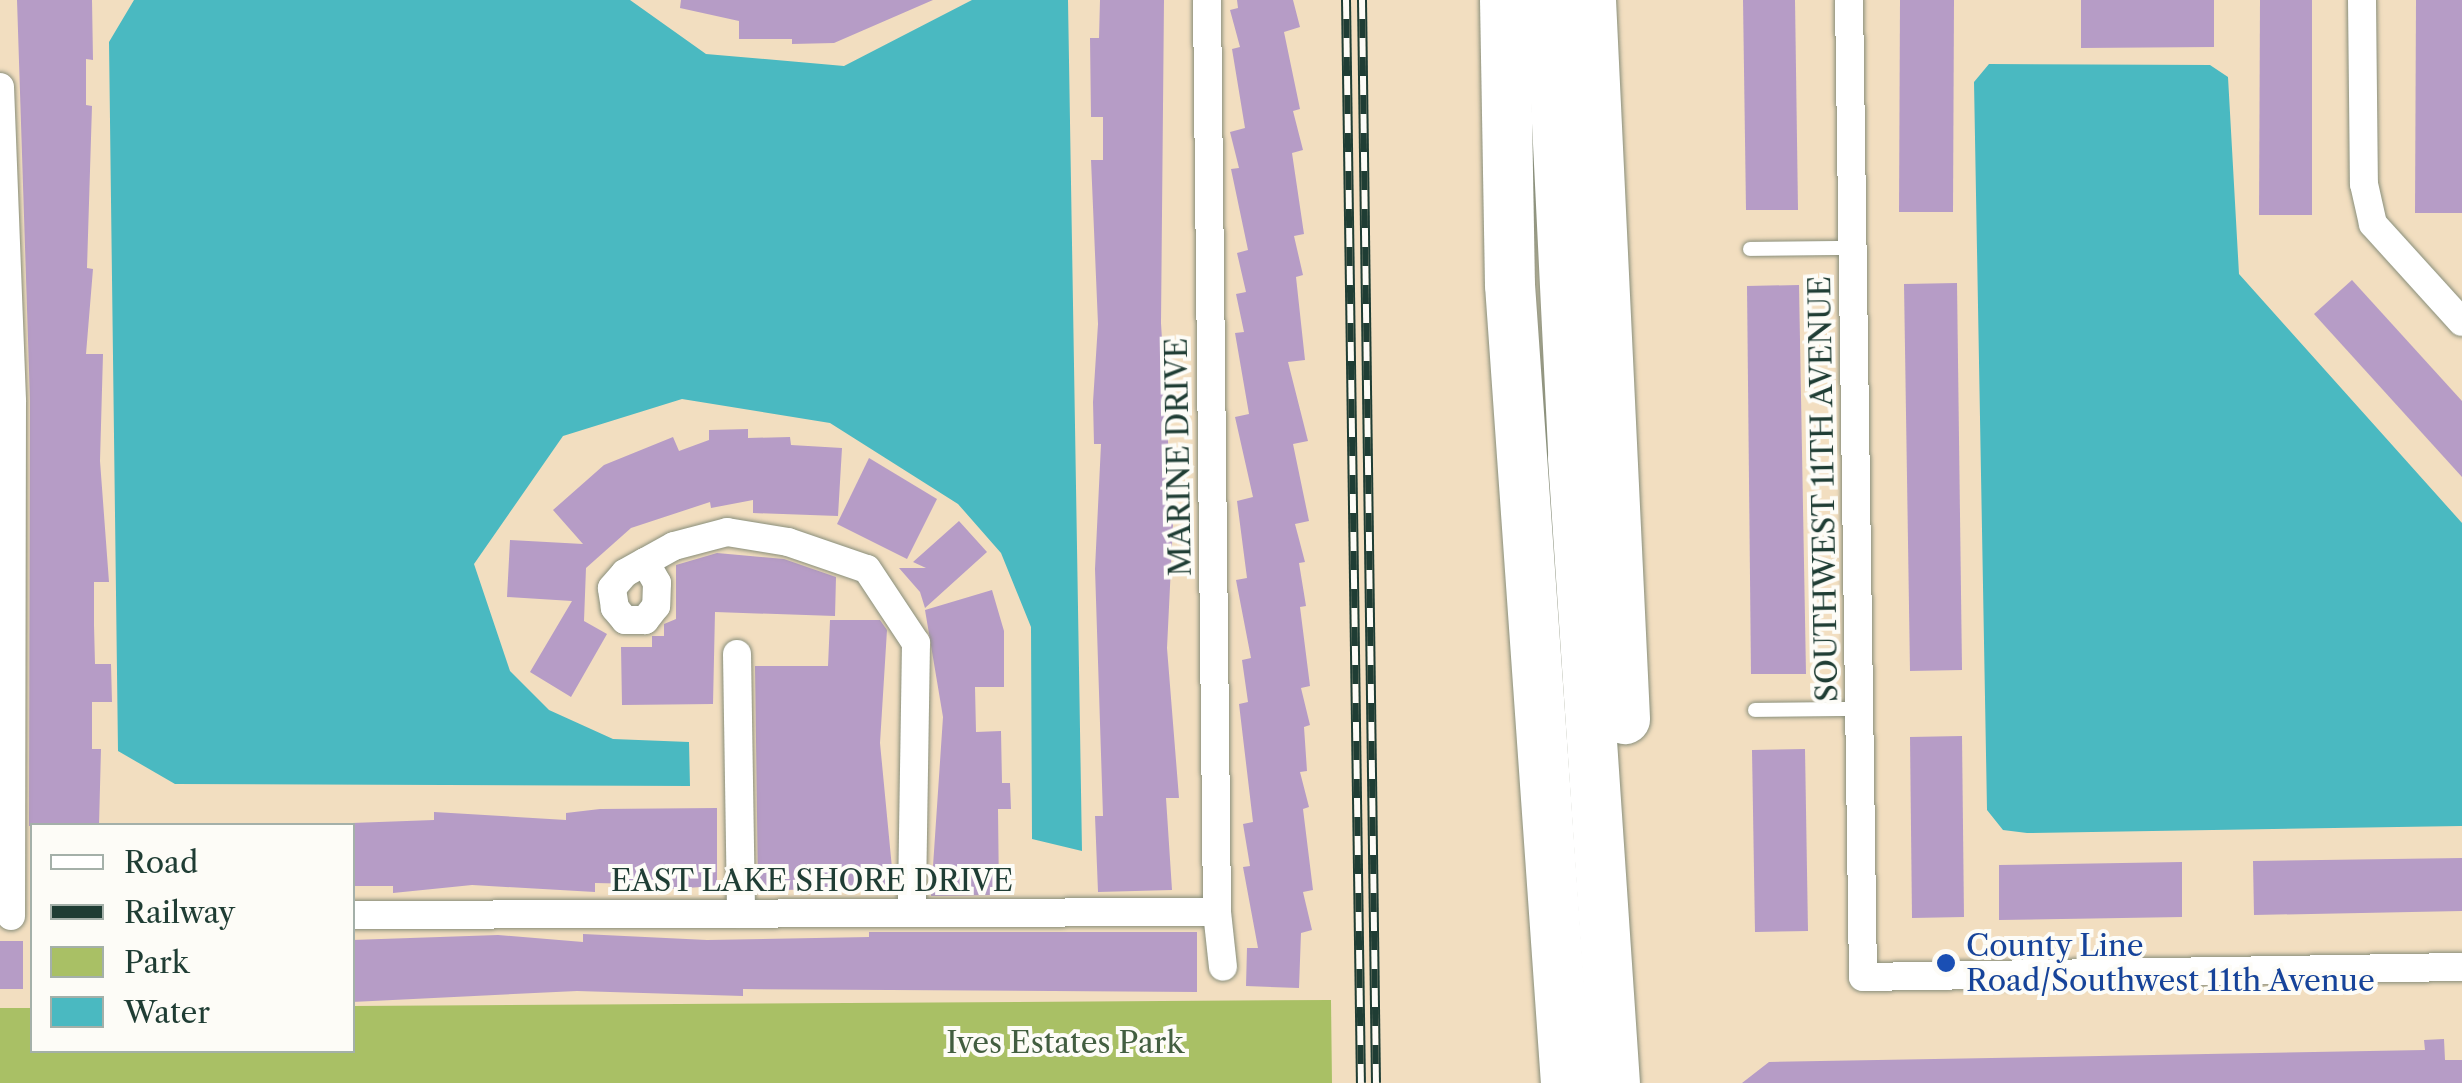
<!DOCTYPE html>
<html>
<head>
<meta charset="utf-8">
<style>
  body { margin:0 }
  #map { position:relative; width:2462px; height:1083px; overflow:hidden; background:#f2dec0; font-family:"Libre Caslon Text",serif }
  div>[style] { position:absolute }
  .green>* { inset:0; background:#a9c065 }
  .water>* { inset:0; background:#4ab9c1 }
  .building>* { inset:0; background:#b69cc6 }
  .roads { filter:drop-shadow(0 0 2px #888e7a) drop-shadow(0 0 2px #888e7a) }
  .service>* { height:14px; margin:-7px; padding:0 7px; transform-origin:7px; border-radius:7px; background:#fff }
  .minor>* { height:28px; margin:-14px; padding:0 14px; transform-origin:14px; border-radius:14px; background:#fff }
  .motorway>* { height:50px; margin:-25px; padding:0 25px; transform-origin:25px; border-radius:25px; background:#fff }
  .rail>* { height:10px; margin-top:-5px; transform-origin:0; background:repeating-linear-gradient(90deg,#fdfcf7 0 19px,#1f3d34 0 38px); box-sizing:border-box; border-block:2px solid #1f3d34 }
  .dots>* { width:28px; height:28px; translate:-50% -50%; box-sizing:border-box; border:5px solid #fdfcf7; border-radius:50% }
  span { translate:-50% -50%; white-space:nowrap; text-align:center; line-height:1.15; -webkit-text-stroke:8px #fdfcf7; paint-order:stroke }
  .street-label { font-size:30px; color:#1f3d34 }
  .transit-label { font-size:30px; color:#164399 }
  .left { translate:0 -50%; text-align:left }
  .park-label { font-size:30px; color:#425e40 }
  .legend { position:absolute; left:30px; top:823px; width:325px; height:230px; box-sizing:border-box; background:#fdfcf7; border:2px solid #a4b0a9; margin:0; padding:12px 18px; list-style:none; font-size:30px; color:#1f3d34 }
  .legend li { display:flex; align-items:center; gap:20px; height:50px }
  .legend b { width:50px; border:2px solid #a4b0a9 }
</style>
</head>
<body>
<div id="map">
  <div class="green">
    <div style="clip-path:polygon(1331px 1000px,1332px 1083px,0 1083px,0 1008px,32px 1008px,32px 1050px,352px 1050px,353px 1006px)"></div>
  </div>
  <div class="water">
    <div style="clip-path:polygon(134px 0,630px 0,706px 54px,844px 66px,972px 0,1068px 0,1082px 851px,1032px 839px,1031px 627px,1001px 553px,958px 504px,830px 423px,682px 399px,563px 436px,474px 564px,510px 671px,549px 710px,613px 739px,689px 742px,690px 786px,175px 784px,118px 751px,109px 42px)"></div>
    <div style="clip-path:polygon(1989px 64px,2210px 65px,2228px 77px,2239px 274px,2462px 523px,2462px 826px,2027px 833px,2003px 830px,1987px 810px,1974px 82px)"></div>
  </div>
  <div class="building">
    <div style="clip-path:polygon(17px 0,92px 0,93px 60px,86px 59px,86px 105px,92px 106px,87px 268px,93px 269px,86px 354px,103px 354px,100px 461px,109px 582px,94px 582px,94px 625px,95px 664px,111px 664px,112px 702px,92px 702px,92px 749px,101px 749px,99px 826px,29px 826px,30px 401px)"></div>
    <div style="clip-path:polygon(681px 0,933px 0,834px 43px,792px 44px,792px 39px,739px 39px,739px 21px,680px 8px)"></div>
    <div style="clip-path:polygon(1100px 0,1164px 0,1161px 323px,1173px 525px,1167px 648px,1179px 798px,1166px 798px,1172px 890px,1098px 892px,1095px 816px,1103px 816px,1095px 569px,1101px 444px,1094px 444px,1093px 402px,1098px 324px,1091px 160px,1103px 160px,1103px 117px,1091px 117px,1090px 38px,1099px 38px)"></div>
    <div style="clip-path:polygon(1237px 0,1293px 0,1300px 27px,1284px 32px,1300px 109px,1293px 111px,1303px 150px,1292px 153px,1304px 234px,1294px 236px,1303px 275px,1296px 277px,1305px 360px,1288px 362px,1308px 441px,1293px 444px,1309px 521px,1295px 524px,1305px 562px,1299px 563px,1306px 606px,1300px 607px,1310px 686px,1301px 688px,1310px 725px,1304px 727px,1307px 771px,1300px 772px,1309px 807px,1303px 809px,1313px 890px,1303px 892px,1312px 930px,1301px 933px,1299px 988px,1246px 986px,1247px 948px,1258px 948px,1243px 867px,1250px 866px,1243px 824px,1253px 822px,1239px 704px,1248px 702px,1242px 660px,1251px 658px,1236px 580px,1247px 578px,1237px 501px,1253px 497px,1235px 417px,1249px 414px,1235px 333px,1244px 332px,1236px 294px,1246px 292px,1237px 253px,1248px 250px,1231px 169px,1239px 168px,1230px 132px,1245px 128px,1232px 49px,1240px 47px,1230px 10px,1238px 8px)"></div>
    <div style="clip-path:polygon(1743px 0,1795px 0,1798px 210px,1746px 210px)"></div>
    <div style="clip-path:polygon(1900px 0,1954px 0,1953px 212px,1899px 212px)"></div>
    <div style="clip-path:polygon(2081px 0,2214px 0,2214px 47px,2081px 48px)"></div>
    <div style="clip-path:polygon(2260px 0,2312px 0,2312px 215px,2259px 215px)"></div>
    <div style="clip-path:polygon(2416px 0,2462px 0,2462px 213px,2415px 213px)"></div>
    <div style="clip-path:polygon(2352px 280px,2462px 401px,2462px 477px,2314px 314px)"></div>
    <div style="clip-path:polygon(1957px 283px,1962px 670px,1910px 671px,1904px 284px)"></div>
    <div style="clip-path:polygon(1799px 285px,1806px 674px,1751px 674px,1747px 286px)"></div>
    <div style="clip-path:polygon(748px 429px,748px 438px,790px 437px,791px 445px,842px 448px,838px 516px,753px 513px,753px 500px,711px 508px,710px 502px,631px 528px,586px 568px,584px 621px,607px 634px,571px 697px,530px 672px,572px 601px,507px 597px,510px 540px,583px 544px,553px 510px,604px 465px,673px 437px,679px 451px,709px 440px,709px 430px)"></div>
    <div style="clip-path:polygon(869px 458px,937px 499px,907px 559px,837px 524px)"></div>
    <div style="clip-path:polygon(959px 521px,987px 552px,925px 608px,920px 592px,899px 568px,926px 568px,913px 562px)"></div>
    <div style="clip-path:polygon(717px 553px,784px 559px,836px 577px,835px 616px,715px 612px,713px 704px,622px 705px,621px 647px,652px 647px,652px 636px,664px 636px,664px 624px,676px 619px,676px 565px)"></div>
    <div style="clip-path:polygon(992px 590px,1004px 631px,1004px 687px,975px 687px,976px 732px,1001px 731px,1002px 783px,1010px 783px,1011px 809px,998px 809px,999px 895px,931px 896px,943px 717px,925px 610px)"></div>
    <div style="clip-path:polygon(830px 620px,880px 620px,887px 630px,880px 743px,894px 889px,758px 890px,755px 666px,828px 666px)"></div>
    <div style="clip-path:polygon(1962px 736px,1964px 917px,1912px 918px,1910px 737px)"></div>
    <div style="clip-path:polygon(1805px 749px,1808px 931px,1755px 932px,1752px 750px)"></div>
    <div style="clip-path:polygon(717px 808px,717px 886px,640px 891px,640px 884px,595px 883px,595px 892px,472px 885px,393px 893px,393px 886px,352px 886px,352px 823px,434px 820px,434px 812px,566px 820px,566px 813px,600px 809px)"></div>
    <div style="clip-path:polygon(2462px 858px,2462px 911px,2254px 915px,2253px 861px)"></div>
    <div style="clip-path:polygon(2182px 862px,2182px 917px,1999px 920px,1999px 865px)"></div>
    <div style="clip-path:polygon(869px 932px,1197px 932px,1197px 992px,743px 989px,743px 996px,577px 991px,352px 1002px,352px 940px,498px 935px,583px 942px,583px 934px,707px 940px,869px 937px)"></div>
    <div style="clip-path:polygon(0 941px,23px 941px,23px 989px,0 989px)"></div>
    <div style="clip-path:polygon(2444px 1039px,2445px 1060px,2462px 1060px,2462px 1083px,1742px 1083px,1769px 1062px,2425px 1050px,2424px 1040px)"></div>
  </div>
  <div class="roads">
    <div class="service">
      <div style="left:1750px;top:249px;width:103px;rotate:-0.6deg"></div>
      <div style="left:1755px;top:710px;width:104px;rotate:-0.6deg"></div>
    </div>
    <div class="minor">
      <div style="left:1207px;top:0;width:912px;rotate:89.37deg"></div>
      <div style="left:1849px;top:0;width:977px;rotate:89.18deg"></div>
      <div style="left:1863px;top:977px;width:599px;rotate:-0.96deg"></div>
      <div style="left:2362px;top:0;width:184px;rotate:89.4deg"></div>
      <div style="left:2364px;top:184px;width:41px;rotate:77.3deg"></div>
      <div style="left:2373px;top:224px;width:132px;rotate:47.8deg"></div>
      <div style="left:0;top:87px;width:315px;rotate:87.8deg"></div>
      <div style="left:12px;top:402px;width:514px;rotate:90.11deg"></div>
      <div style="left:645px;top:562px;width:24px;rotate:60deg"></div>
      <div style="left:657px;top:583px;width:23px;rotate:92deg"></div>
      <div style="left:656px;top:606px;width:18px;rotate:128deg"></div>
      <div style="left:645px;top:620px;width:20px;rotate:180deg"></div>
      <div style="left:625px;top:620px;width:16px;rotate:-130deg"></div>
      <div style="left:615px;top:608px;width:20px;rotate:-99deg"></div>
      <div style="left:612px;top:588px;width:20px;rotate:-49deg"></div>
      <div style="left:625px;top:573px;width:23px;rotate:-29deg"></div>
      <div style="left:645px;top:562px;width:33px;rotate:-29deg"></div>
      <div style="left:674px;top:546px;width:55px;rotate:-14.8deg"></div>
      <div style="left:727px;top:532px;width:62px;rotate:9.3deg"></div>
      <div style="left:788px;top:542px;width:83px;rotate:18.9deg"></div>
      <div style="left:867px;top:569px;width:89px;rotate:56.5deg"></div>
      <div style="left:916px;top:643px;width:269px;rotate:90.9deg"></div>
      <div style="left:737px;top:654px;width:260px;rotate:89.1deg"></div>
      <div style="left:352px;top:915px;width:865px;rotate:-0.2deg"></div>
      <div style="left:1217px;top:912px;width:55px;rotate:83.8deg"></div>
    </div>
    <div class="motorway">
      <div style="left:1505px;top:0;width:285px;rotate:89deg"></div>
      <div style="left:1510px;top:285px;width:800px;rotate:85.99deg"></div>
      <div style="left:1551px;top:0;width:459px;rotate:87.2deg"></div>
      <div style="left:1573px;top:458px;width:626px;rotate:86.16deg"></div>
      <div style="left:1591px;top:0;width:720px;rotate:87.29deg"></div>
    </div>
  </div>
  <div class="rail">
    <div style="left:1346px;top:0;width:1083px;rotate:89.21deg"></div>
    <div style="left:1362px;top:0;width:1083px;rotate:89.26deg"></div>
  </div>
  <div class="dots">
    <div style="left:1946px;top:963px;background:#1a4fb4"></div>
  </div>
  <div class="street-label">
    <span style="left:1179px;top:457px;rotate:-91deg">MARINE DRIVE</span>
    <span style="left:1824px;top:489px;rotate:-91deg">SOUTHWEST 11TH AVENUE</span>
    <span style="left:812px;top:881px">EAST LAKE SHORE DRIVE</span>
  </div>
  <div class="transit-label">
    <span class="left" style="left:1966px;top:963px">County Line<br>Road/Southwest 11th Avenue</span>
  </div>
  <div class="park-label">
    <span style="left:1065px;top:1043px">Ives Estates Park</span>
  </div>
  <ul class="legend">
  <li><b style="height:12px;background:#fff"></b>Road</li>
  <li><b style="height:12px;background:#1f3d34"></b>Railway</li>
  <li><b style="height:28px;background:#a9c065"></b>Park</li>
  <li><b style="height:28px;background:#4ab9c1"></b>Water</li>
  </ul>
</div>
</body>
</html>
